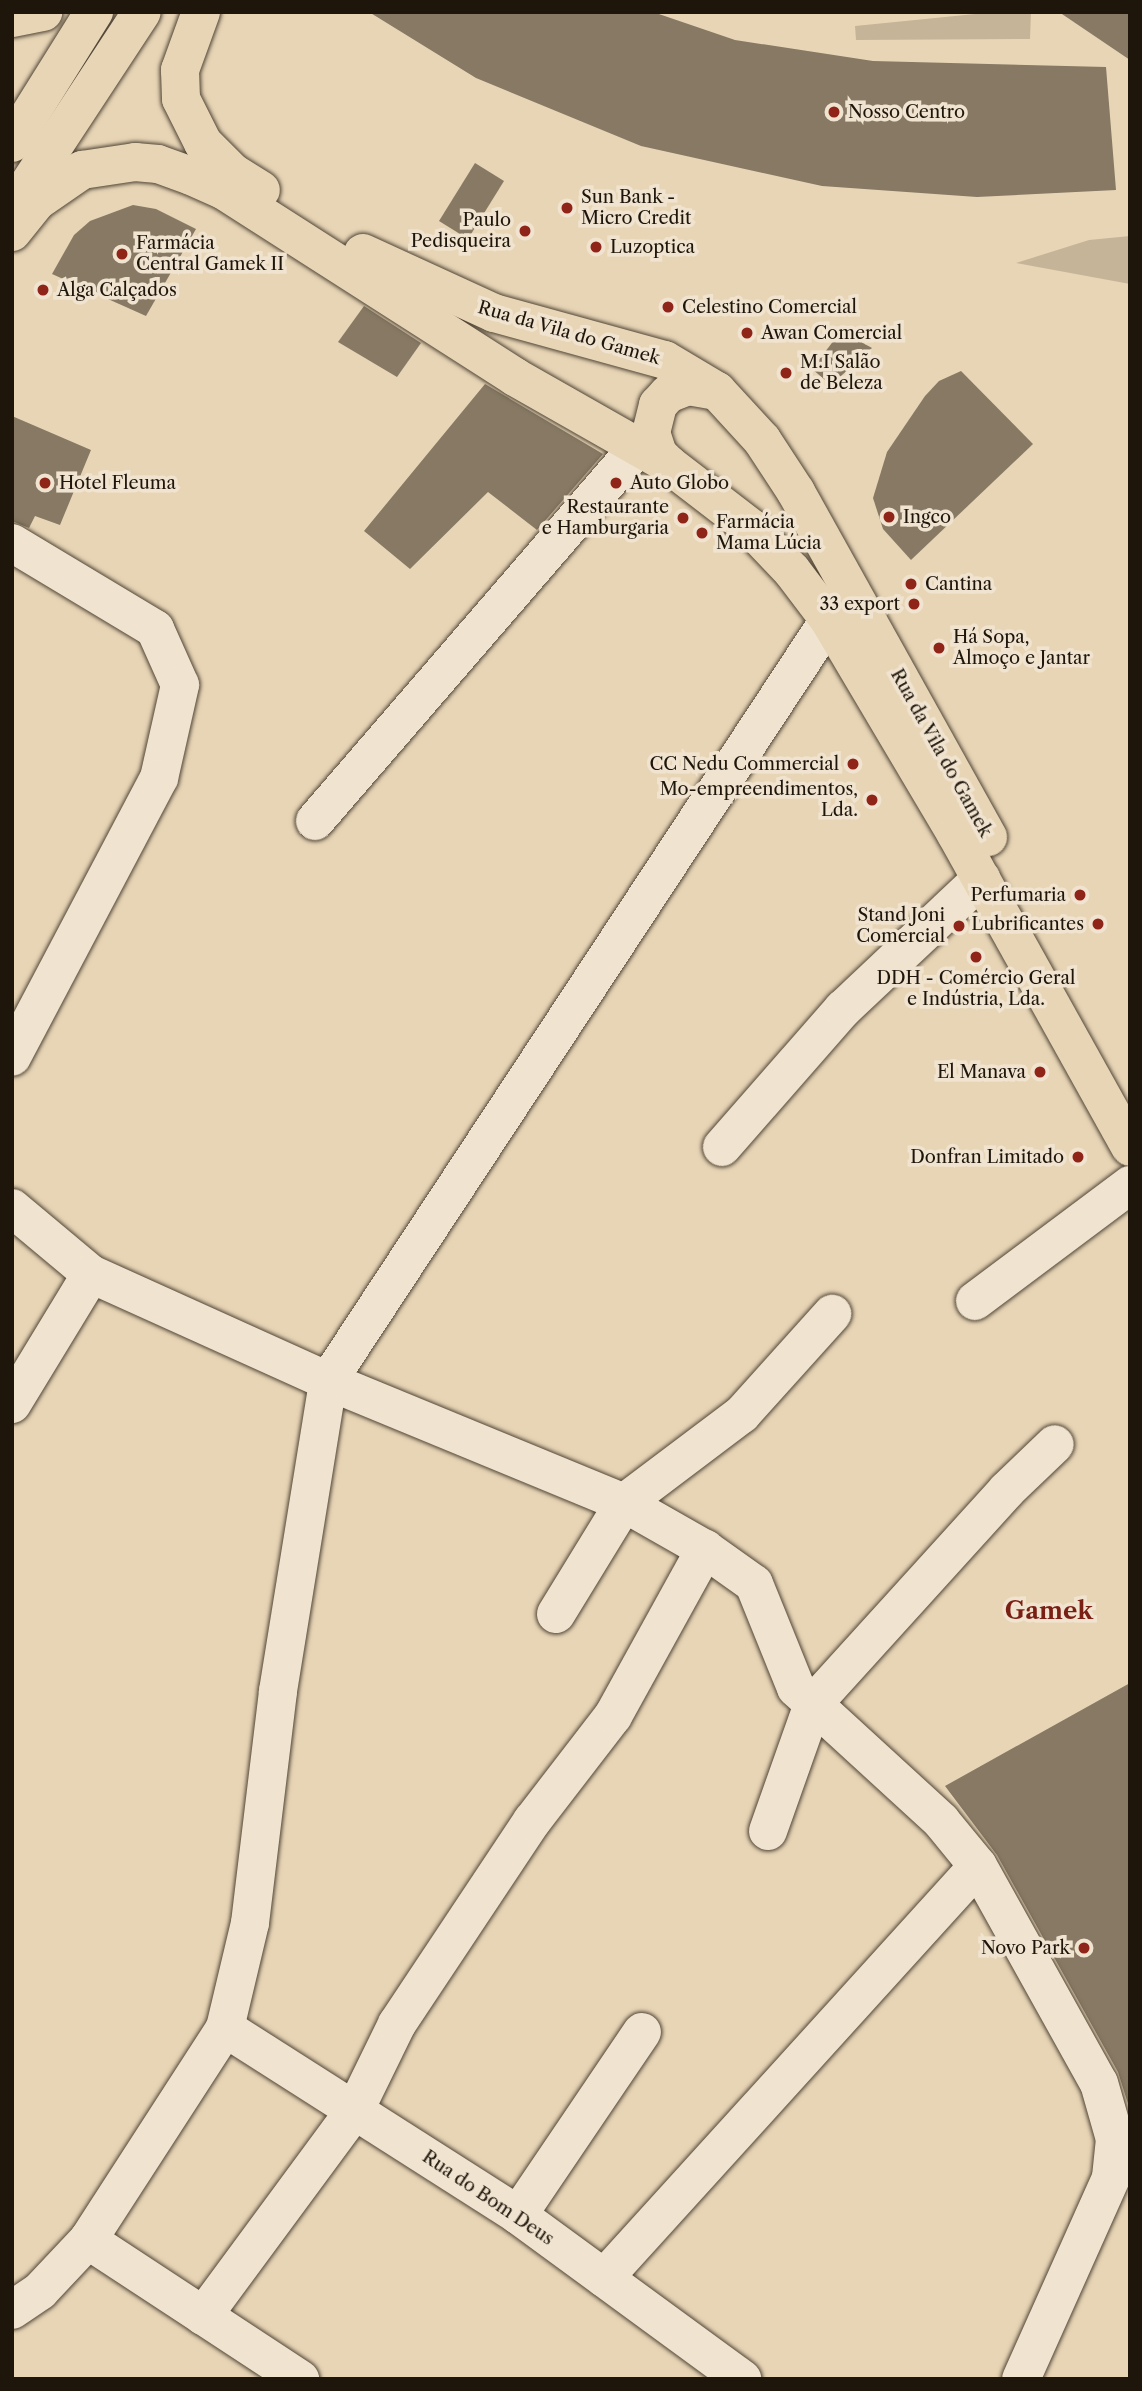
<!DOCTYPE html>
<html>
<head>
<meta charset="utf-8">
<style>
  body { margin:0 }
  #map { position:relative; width:1142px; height:2391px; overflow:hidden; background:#e8d5b6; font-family:"Libre Caslon Text",serif }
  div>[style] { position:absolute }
  .green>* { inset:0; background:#c6b499 }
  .building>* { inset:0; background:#877964 }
  .roads { filter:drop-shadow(0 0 2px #504536) drop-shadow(0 0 2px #504536) }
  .minor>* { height:38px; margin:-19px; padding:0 19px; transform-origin:19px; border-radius:19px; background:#f0e4d0 }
  .major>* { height:38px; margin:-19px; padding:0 19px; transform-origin:19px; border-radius:19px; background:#e8d5b6 }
  .dots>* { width:19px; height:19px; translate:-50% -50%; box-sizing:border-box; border:4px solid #f0e4d0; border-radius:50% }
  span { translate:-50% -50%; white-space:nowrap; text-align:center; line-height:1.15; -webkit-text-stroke:7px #f0e4d0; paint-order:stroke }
  .poi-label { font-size:18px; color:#1e150b }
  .left { translate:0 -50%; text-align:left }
  .right { translate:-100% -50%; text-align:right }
  .street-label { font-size:18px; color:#1e150b }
  .district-label { font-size:24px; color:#7a1f14; font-weight:700 }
  .frame { position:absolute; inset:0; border:14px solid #1e150b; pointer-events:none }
</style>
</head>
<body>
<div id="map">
  <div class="green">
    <div style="clip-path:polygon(995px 12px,1031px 12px,1030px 39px,856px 40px,855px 26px)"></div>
    <div style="clip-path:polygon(1130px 236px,1130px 284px,1016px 263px,1089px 240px)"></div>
  </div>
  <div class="building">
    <div style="clip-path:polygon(369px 12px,653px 12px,735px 40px,873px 61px,1106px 67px,1116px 190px,977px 197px,822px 186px,641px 146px,476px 78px)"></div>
    <div style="clip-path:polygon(1059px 12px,1130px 12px,1130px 60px)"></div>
    <div style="clip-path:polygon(475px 163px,504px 181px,468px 239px,439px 221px)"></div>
    <div style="clip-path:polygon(133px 205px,156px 209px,196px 229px,146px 316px,52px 274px,74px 235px,90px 221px)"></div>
    <div style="clip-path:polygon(364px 306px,421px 343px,397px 377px,338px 342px)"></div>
    <div style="clip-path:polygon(841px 331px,872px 348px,831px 385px,812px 369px)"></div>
    <div style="clip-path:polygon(961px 371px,1033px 444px,911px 560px,883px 529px,873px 498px,887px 452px,925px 396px,939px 381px)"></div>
    <div style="clip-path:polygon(485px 384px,603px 454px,537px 530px,488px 492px,410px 569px,364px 531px)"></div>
    <div style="clip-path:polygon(12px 416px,91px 450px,60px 525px,35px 516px,29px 528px,12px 521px)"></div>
    <div style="clip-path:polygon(1130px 1683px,1130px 2110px,1118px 2072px,997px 1855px,945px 1786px)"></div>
  </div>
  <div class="roads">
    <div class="minor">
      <div style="left:12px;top:543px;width:167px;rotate:31deg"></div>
      <div style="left:155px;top:629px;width:61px;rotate:65.9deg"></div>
      <div style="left:180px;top:685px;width:95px;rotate:102.7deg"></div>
      <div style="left:159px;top:778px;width:315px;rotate:117.8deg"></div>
      <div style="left:315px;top:821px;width:494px;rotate:-49.2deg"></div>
      <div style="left:722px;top:1147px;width:184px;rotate:-48.8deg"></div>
      <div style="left:843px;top:1009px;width:190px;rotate:-43.3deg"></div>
      <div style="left:12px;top:1208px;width:103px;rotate:39.9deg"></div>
      <div style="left:91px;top:1274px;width:260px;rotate:24.3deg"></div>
      <div style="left:328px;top:1381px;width:320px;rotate:22.4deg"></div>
      <div style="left:624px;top:1503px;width:93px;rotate:29.6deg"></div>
      <div style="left:705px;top:1549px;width:60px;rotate:35.5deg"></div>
      <div style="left:754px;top:1584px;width:112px;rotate:68deg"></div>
      <div style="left:796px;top:1688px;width:197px;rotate:42.5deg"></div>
      <div style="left:941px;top:1821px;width:58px;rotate:50.6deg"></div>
      <div style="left:978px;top:1866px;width:248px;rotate:60.9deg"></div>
      <div style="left:1099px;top:2083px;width:58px;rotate:74.1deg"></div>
      <div style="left:1115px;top:2139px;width:39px;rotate:96deg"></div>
      <div style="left:1111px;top:2178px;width:220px;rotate:114.1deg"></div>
      <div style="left:975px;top:1301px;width:194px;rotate:-36.8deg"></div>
      <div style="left:12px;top:1404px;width:152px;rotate:-58.7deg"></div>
      <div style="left:556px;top:1614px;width:130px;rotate:-58.5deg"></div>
      <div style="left:624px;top:1503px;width:148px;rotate:-37deg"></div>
      <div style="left:742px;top:1414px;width:135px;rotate:-48deg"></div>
      <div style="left:768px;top:1831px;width:135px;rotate:-70.5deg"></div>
      <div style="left:813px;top:1704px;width:289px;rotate:-47.8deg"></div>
      <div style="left:1007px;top:1490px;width:66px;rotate:-43.8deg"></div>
      <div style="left:225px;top:2028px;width:348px;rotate:32.5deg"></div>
      <div style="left:518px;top:2215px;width:278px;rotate:36.2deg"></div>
      <div style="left:518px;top:2215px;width:221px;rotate:-55.9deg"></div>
      <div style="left:88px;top:2240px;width:254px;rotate:33.3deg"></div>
      <div style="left:604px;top:2278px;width:556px;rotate:-47.77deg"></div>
      <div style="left:12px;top:2310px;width:34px;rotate:-34deg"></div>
      <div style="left:40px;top:2291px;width:70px;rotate:-46.7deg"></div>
      <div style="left:88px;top:2240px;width:252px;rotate:-57.1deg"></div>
      <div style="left:225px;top:2028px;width:108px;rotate:-76.6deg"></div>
      <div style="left:250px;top:1923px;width:234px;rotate:-83.1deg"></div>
      <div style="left:278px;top:1691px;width:314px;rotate:-80.8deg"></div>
      <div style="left:328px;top:1381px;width:911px;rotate:-56.64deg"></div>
      <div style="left:203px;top:2316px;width:256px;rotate:-53.6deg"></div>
      <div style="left:355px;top:2110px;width:96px;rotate:-64deg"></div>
      <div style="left:397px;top:2024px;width:244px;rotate:-56.4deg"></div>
      <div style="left:532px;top:1821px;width:133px;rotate:-52.4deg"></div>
      <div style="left:613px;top:1716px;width:191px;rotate:-61.1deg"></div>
    </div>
    <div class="major">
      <div style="left:201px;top:12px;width:62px;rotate:109.9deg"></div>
      <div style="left:180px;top:70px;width:29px;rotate:88deg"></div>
      <div style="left:181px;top:99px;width:49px;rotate:63.4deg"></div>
      <div style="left:203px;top:143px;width:41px;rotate:45deg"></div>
      <div style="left:232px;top:172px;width:34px;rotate:32deg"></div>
      <div style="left:12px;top:18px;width:32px;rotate:-11deg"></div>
      <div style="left:12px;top:143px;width:155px;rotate:-58deg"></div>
      <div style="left:17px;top:202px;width:227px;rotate:-56.7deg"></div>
      <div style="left:12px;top:232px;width:40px;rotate:-51deg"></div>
      <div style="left:37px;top:201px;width:55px;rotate:-34.6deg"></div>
      <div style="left:82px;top:170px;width:54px;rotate:-8.6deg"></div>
      <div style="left:135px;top:162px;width:23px;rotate:5deg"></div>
      <div style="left:158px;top:164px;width:35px;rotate:20deg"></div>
      <div style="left:191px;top:176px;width:35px;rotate:24deg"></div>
      <div style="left:223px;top:190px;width:347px;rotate:32.6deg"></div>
      <div style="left:515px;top:377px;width:176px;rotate:29.6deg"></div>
      <div style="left:668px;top:464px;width:105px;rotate:37.6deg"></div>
      <div style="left:751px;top:528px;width:59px;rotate:46.4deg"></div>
      <div style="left:792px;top:571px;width:61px;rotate:52.9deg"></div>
      <div style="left:829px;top:620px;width:249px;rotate:59.3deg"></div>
      <div style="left:956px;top:834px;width:358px;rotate:60.9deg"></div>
      <div style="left:363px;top:253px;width:144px;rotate:24.6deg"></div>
      <div style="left:494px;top:313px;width:177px;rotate:15.4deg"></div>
      <div style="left:665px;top:360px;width:61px;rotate:30.8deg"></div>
      <div style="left:717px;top:391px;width:67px;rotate:47.4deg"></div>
      <div style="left:762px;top:440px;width:62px;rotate:56.8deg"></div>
      <div style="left:796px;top:492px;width:395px;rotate:60.9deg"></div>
      <div style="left:668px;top:464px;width:14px;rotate:-135deg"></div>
      <div style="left:658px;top:454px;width:22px;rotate:-108deg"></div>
      <div style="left:651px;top:433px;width:29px;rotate:-76deg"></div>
      <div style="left:658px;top:405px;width:15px;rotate:-48deg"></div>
      <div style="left:668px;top:394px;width:22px;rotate:-22deg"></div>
      <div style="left:688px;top:386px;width:29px;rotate:10deg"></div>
    </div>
  </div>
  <div class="dots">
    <div style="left:834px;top:112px;background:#8f2418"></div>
    <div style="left:567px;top:208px;background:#8f2418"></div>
    <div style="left:525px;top:231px;background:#8f2418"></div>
    <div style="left:596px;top:247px;background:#8f2418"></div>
    <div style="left:122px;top:254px;background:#8f2418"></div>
    <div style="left:43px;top:290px;background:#8f2418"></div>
    <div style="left:668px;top:307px;background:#8f2418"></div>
    <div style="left:747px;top:333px;background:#8f2418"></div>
    <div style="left:786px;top:373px;background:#8f2418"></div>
    <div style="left:45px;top:483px;background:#8f2418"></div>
    <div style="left:616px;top:483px;background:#8f2418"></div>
    <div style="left:889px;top:517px;background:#8f2418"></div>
    <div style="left:683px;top:518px;background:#8f2418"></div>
    <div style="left:702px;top:533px;background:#8f2418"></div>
    <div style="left:911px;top:584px;background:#8f2418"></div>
    <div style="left:914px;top:604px;background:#8f2418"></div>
    <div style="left:939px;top:648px;background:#8f2418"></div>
    <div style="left:853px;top:764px;background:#8f2418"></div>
    <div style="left:872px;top:800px;background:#8f2418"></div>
    <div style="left:1080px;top:895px;background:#8f2418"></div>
    <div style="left:1098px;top:924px;background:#8f2418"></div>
    <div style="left:959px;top:926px;background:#8f2418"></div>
    <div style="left:976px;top:957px;background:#8f2418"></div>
    <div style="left:1040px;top:1072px;background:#8f2418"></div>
    <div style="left:1078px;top:1157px;background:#8f2418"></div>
    <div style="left:1084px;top:1948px;background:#8f2418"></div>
  </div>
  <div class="poi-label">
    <span class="left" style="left:848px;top:112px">Nosso Centro</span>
    <span class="left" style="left:581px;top:208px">Sun Bank -<br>Micro Credit</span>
    <span class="right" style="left:511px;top:231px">Paulo<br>Pedisqueira</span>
    <span class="left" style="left:136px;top:254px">Farmácia<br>Central Gamek II</span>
    <span class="left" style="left:610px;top:247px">Luzoptica</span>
    <span class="left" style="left:57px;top:290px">Alga Calçados</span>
    <span class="left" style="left:682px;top:307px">Celestino Comercial</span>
    <span class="left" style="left:761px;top:333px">Awan Comercial</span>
    <span class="left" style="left:800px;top:373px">M.I Salão<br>de Beleza</span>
    <span class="left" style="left:59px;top:483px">Hotel Fleuma</span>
    <span class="left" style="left:630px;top:483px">Auto Globo</span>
    <span class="right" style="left:669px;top:518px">Restaurante<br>e Hamburgaria</span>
    <span class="left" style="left:903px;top:517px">Ingco</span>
    <span class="left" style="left:716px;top:533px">Farmácia<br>Mama Lúcia</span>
    <span class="left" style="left:925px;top:584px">Cantina</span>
    <span class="right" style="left:900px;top:604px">33 export</span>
    <span class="left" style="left:953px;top:648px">Há Sopa,<br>Almoço e Jantar</span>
    <span class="right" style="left:839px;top:764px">CC Nedu Commercial</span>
    <span class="right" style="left:858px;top:800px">Mo-empreendimentos,<br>Lda.</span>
    <span class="right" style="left:1066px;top:895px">Perfumaria</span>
    <span class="right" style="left:945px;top:926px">Stand Joni<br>Comercial</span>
    <span class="right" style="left:1084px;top:924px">Lubrificantes</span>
    <span style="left:976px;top:989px">DDH - Comércio Geral<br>e Indústria, Lda.</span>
    <span class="right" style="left:1026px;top:1072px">El Manava</span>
    <span class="right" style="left:1064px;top:1157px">Donfran Limitado</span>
    <span class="right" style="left:1070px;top:1948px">Novo Park</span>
  </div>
  <div class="street-label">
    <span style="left:569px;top:333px;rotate:16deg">Rua da Vila do Gamek</span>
    <span style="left:941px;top:753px;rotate:61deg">Rua da Vila do Gamek</span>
    <span style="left:488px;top:2198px;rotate:34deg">Rua do Bom Deus</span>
  </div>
  <div class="district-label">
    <span style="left:1049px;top:1611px">Gamek</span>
  </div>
  <div class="frame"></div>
</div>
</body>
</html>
